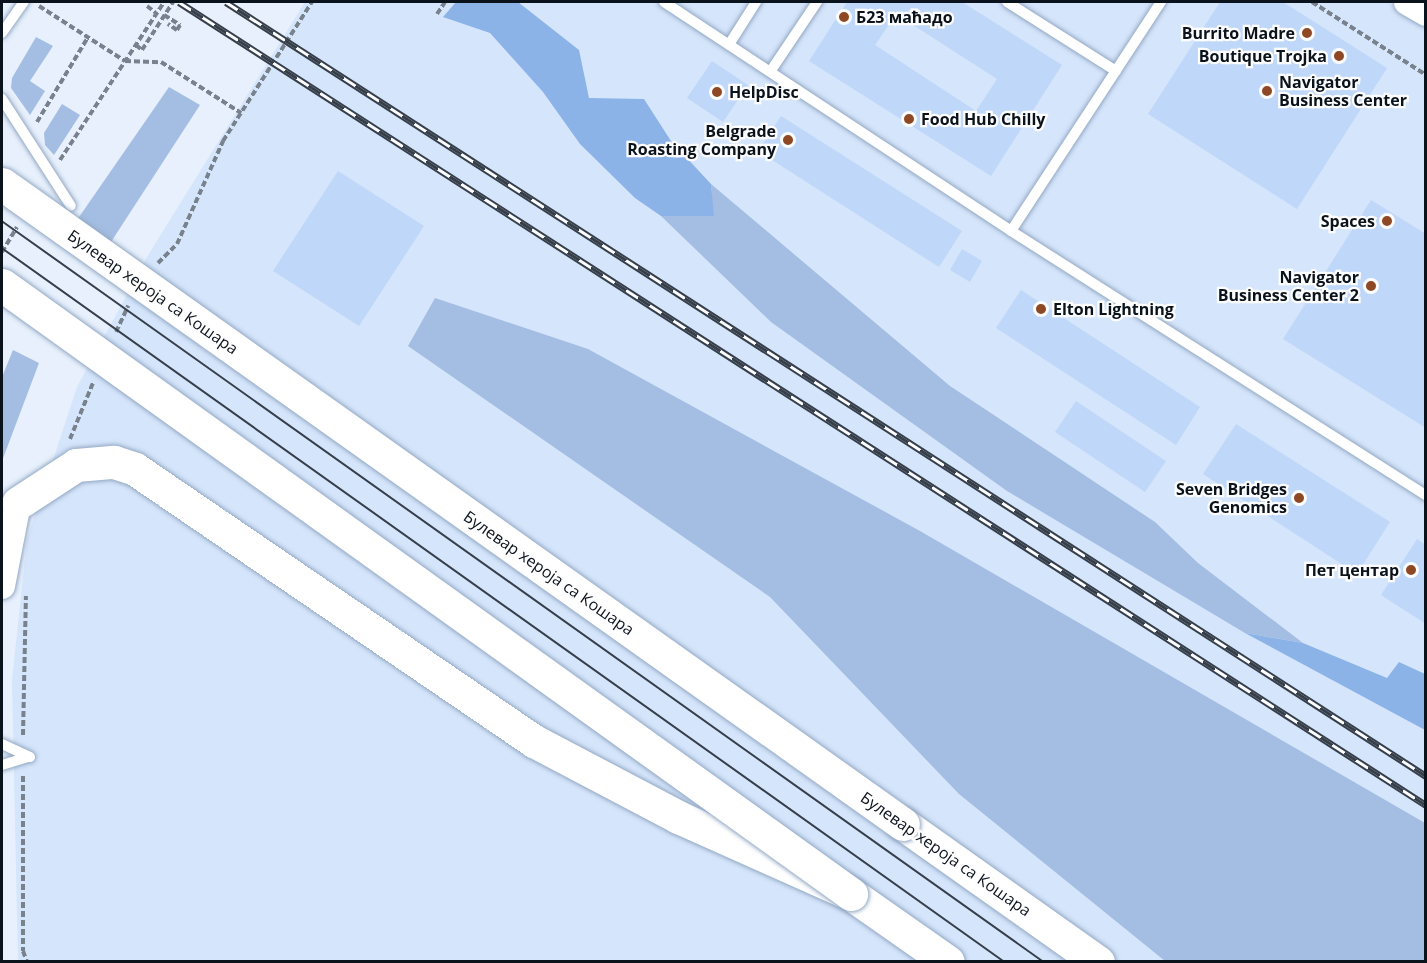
<!DOCTYPE html>
<html>
<head>
<meta charset="utf-8">
<style>
  body { margin:0 }
  #map { position:relative; width:1427px; height:963px; overflow:hidden; background:#e7f0fc; font-family:"Open Sans",sans-serif }
  div>[style] { position:absolute }
  .built>* { inset:0; background:#d5e5fb }
  .green>* { inset:0; background:#a3bee2 }
  .forest>* { inset:0; background:#8bb3e8 }
  .building>* { inset:0; background:#bfd7f8 }
  .path>* { height:4px; margin-top:-2px; transform-origin:0; background:repeating-linear-gradient(90deg,#78818c 0 6px,transparent 0 9px) }
  .roads { filter:drop-shadow(0 0 2px #93a8c4) drop-shadow(0 0 2px #93a8c4) }
  .service>* { height:10px; margin:-5px; padding:0 5px; transform-origin:5px; border-radius:5px; background:#fff }
  .tertiary>* { height:26px; margin:-13px; padding:0 13px; transform-origin:13px; border-radius:13px; background:#fff }
  .primary>* { height:33px; margin:-16.5px; padding:0 16.5px; transform-origin:16.5px; border-radius:16.5px; background:#fff }
  .tram>* { height:1.5px; margin:-0.75px; padding:0 0.75px; transform-origin:0.75px; border-radius:0.75px; background:#363e49 }
  .rail>* { height:7px; margin-top:-3.5px; transform-origin:0; background:repeating-linear-gradient(90deg,#fdfdfd 0 14px,#363e49 0 28px); box-sizing:border-box; border-block:2px solid #363e49 }
  .bridges { filter:drop-shadow(0 0 2px #93a8c4) drop-shadow(0 0 2px #93a8c4) }
  .primary-bridge>* { height:33px; margin:-16.5px; padding:0 16.5px; transform-origin:16.5px; border-radius:16.5px; background:#fff }
  .dots>* { width:16px; height:16px; translate:-50% -50%; box-sizing:border-box; border:3px solid #fdfdfd; border-radius:50% }
  span { translate:-50% -50%; white-space:nowrap; text-align:center; line-height:1.15; -webkit-text-stroke:4.5px #fdfdfd; paint-order:stroke }
  .poi-label { font-size:16px; color:#0a121c; font-weight:700 }
  .left { translate:0 -50%; text-align:left }
  .right { translate:-100% -50%; text-align:right }
  .street-label { font-size:16px; color:#0a121c }
  .frame { position:absolute; inset:0; border:3px solid #0a121c; pointer-events:none }
</style>
</head>
<body>
<div id="map">
  <div class="built">
    <div style="clip-path:polygon(305px 2px,1388px 2px,1425px 26px,1425px 961px,18px 962px,12px 680px,27px 539px,77px 387px,150px 252px)"></div>
  </div>
  <div class="green">
    <div style="clip-path:polygon(36px 37px,53px 46px,30px 81px,45px 91px,30px 115px,11px 88px,12px 78px)"></div>
    <div style="clip-path:polygon(169px 87px,200px 105px,109px 245px,77px 220px)"></div>
    <div style="clip-path:polygon(62px 104px,80px 115px,54px 155px,45px 145px,44px 133px)"></div>
    <div style="clip-path:polygon(711px 184px,950px 386px,1155px 522px,1198px 563px,1303px 643px,1245px 633px,1007px 491px,771px 322px,661px 216px,713px 216px)"></div>
    <div style="clip-path:polygon(435px 298px,588px 349px,920px 531px,1425px 823px,1425px 961px,1165px 961px,959px 794px,770px 597px,408px 346px)"></div>
    <div style="clip-path:polygon(13px 350px,39px 363px,2px 461px,2px 377px)"></div>
  </div>
  <div class="forest">
    <div style="clip-path:polygon(456px 2px,518px 2px,579px 50px,589px 98px,644px 99px,671px 141px,711px 184px,714px 216px,661px 216px,635px 198px,580px 144px,543px 92px,490px 33px,443px 17px)"></div>
    <div style="clip-path:polygon(1245px 633px,1303px 643px,1387px 678px,1399px 662px,1425px 674px,1425px 730px)"></div>
  </div>
  <div class="building">
    <div style="clip-path:polygon(evenodd,847px 2px,962px 2px,1062px 65px,991px 176px,809px 61px,847px 2px,896px 14px,997px 79px,976px 111px,875px 45px,896px 14px)"></div>
    <div style="clip-path:polygon(1220px 2px,1283px 2px,1387px 68px,1297px 209px,1148px 114px)"></div>
    <div style="clip-path:polygon(712px 61px,748px 85px,723px 122px,687px 98px)"></div>
    <div style="clip-path:polygon(781px 116px,962px 231px,939px 267px,758px 151px)"></div>
    <div style="clip-path:polygon(338px 171px,424px 226px,359px 326px,273px 271px)"></div>
    <div style="clip-path:polygon(1371px 200px,1426px 234px,1426px 428px,1283px 339px)"></div>
    <div style="clip-path:polygon(962px 249px,982px 261px,970px 282px,950px 270px)"></div>
    <div style="clip-path:polygon(1021px 290px,1200px 407px,1176px 445px,996px 328px)"></div>
    <div style="clip-path:polygon(1076px 401px,1166px 461px,1145px 492px,1055px 432px)"></div>
    <div style="clip-path:polygon(1236px 424px,1390px 522px,1357px 574px,1203px 474px)"></div>
    <div style="clip-path:polygon(1417px 539px,1426px 545px,1426px 624px,1381px 595px)"></div>
  </div>
  <div class="path">
    <div style="left:1312px;top:2px;width:135px;rotate:32.6deg"></div>
    <div style="left:39px;top:6px;width:102px;rotate:32.6deg"></div>
    <div style="left:125px;top:61px;width:36px;rotate:2deg"></div>
    <div style="left:161px;top:62px;width:95px;rotate:32.5deg"></div>
    <div style="left:147px;top:6px;width:11px;rotate:38deg"></div>
    <div style="left:437px;top:14px;width:14px;rotate:-56deg"></div>
    <div style="left:164px;top:15px;width:19px;rotate:32deg"></div>
    <div style="left:180px;top:25px;width:6px;rotate:121deg"></div>
    <div style="left:177px;top:30px;width:11px;rotate:-146deg"></div>
    <div style="left:136px;top:45px;width:8px;rotate:40deg"></div>
    <div style="left:142px;top:50px;width:57px;rotate:-57.1deg"></div>
    <div style="left:37px;top:122px;width:99px;rotate:-59deg"></div>
    <div style="left:60px;top:160px;width:189px;rotate:-56.6deg"></div>
    <div style="left:2px;top:252px;width:29px;rotate:-59deg"></div>
    <div style="left:158px;top:263px;width:27px;rotate:-45deg"></div>
    <div style="left:177px;top:244px;width:113px;rotate:-65.9deg"></div>
    <div style="left:223px;top:141px;width:165px;rotate:-57.4deg"></div>
    <div style="left:116px;top:332px;width:29px;rotate:-65deg"></div>
    <div style="left:70px;top:439px;width:61px;rotate:-67.7deg"></div>
    <div style="left:23px;top:735px;width:139px;rotate:-88.8deg"></div>
    <div style="left:23px;top:776px;width:175px;rotate:90deg"></div>
    <div style="left:23px;top:951px;width:12px;rotate:70deg"></div>
  </div>
  <div class="roads">
    <div class="service">
      <div style="left:664px;top:2px;width:416px;rotate:33.4deg"></div>
      <div style="left:1011px;top:231px;width:492px;rotate:32.5deg"></div>
      <div style="left:1007px;top:2px;width:129px;rotate:32.3deg"></div>
      <div style="left:2px;top:33px;width:38px;rotate:-55deg"></div>
      <div style="left:730px;top:43px;width:49px;rotate:-57.6deg"></div>
      <div style="left:772px;top:69px;width:81px;rotate:-56.1deg"></div>
      <div style="left:2px;top:99px;width:127px;rotate:57.2deg"></div>
      <div style="left:1011px;top:231px;width:274px;rotate:-56.8deg"></div>
      <div style="left:2px;top:744px;width:31px;rotate:25deg"></div>
      <div style="left:2px;top:765px;width:28px;rotate:-17deg"></div>
    </div>
    <div class="tertiary">
      <div style="left:1407px;top:2px;width:22px;rotate:30deg"></div>
      <div style="left:2px;top:586px;width:85px;rotate:-79.1deg"></div>
    </div>
    <div class="primary">
      <div style="left:18px;top:503px;width:69px;rotate:-33.2deg"></div>
      <div style="left:76px;top:465px;width:38px;rotate:-5deg"></div>
      <div style="left:114px;top:462px;width:22px;rotate:18deg"></div>
      <div style="left:135px;top:469px;width:483px;rotate:34.3deg"></div>
      <div style="left:534px;top:741px;width:163px;rotate:27.8deg"></div>
      <div style="left:678px;top:817px;width:189px;rotate:24deg"></div>
      <div style="left:851px;top:894px;width:118px;rotate:35deg"></div>
      <div style="left:903px;top:824px;width:239px;rotate:35.3deg"></div>
    </div>
  </div>
  <div class="tram">
    <div style="left:2px;top:221px;width:1279px;rotate:35.42deg"></div>
    <div style="left:2px;top:248px;width:1231px;rotate:35.45deg"></div>
  </div>
  <div class="rail">
    <div style="left:179px;top:2px;width:1483px;rotate:32.78deg"></div>
    <div style="left:226px;top:2px;width:1428px;rotate:32.82deg"></div>
  </div>
  <div class="bridges">
    <div class="primary-bridge">
      <div style="left:2px;top:184px;width:1105px;rotate:35.39deg"></div>
      <div style="left:2px;top:285px;width:1045px;rotate:35.65deg"></div>
    </div>
  </div>
  <div class="dots">
    <div style="left:844px;top:17px;background:#8f4824"></div>
    <div style="left:1307px;top:33px;background:#8f4824"></div>
    <div style="left:1339px;top:56px;background:#8f4824"></div>
    <div style="left:1267px;top:91px;background:#8f4824"></div>
    <div style="left:717px;top:92px;background:#8f4824"></div>
    <div style="left:909px;top:119px;background:#8f4824"></div>
    <div style="left:788px;top:140px;background:#8f4824"></div>
    <div style="left:1387px;top:221px;background:#8f4824"></div>
    <div style="left:1371px;top:286px;background:#8f4824"></div>
    <div style="left:1041px;top:309px;background:#8f4824"></div>
    <div style="left:1299px;top:498px;background:#8f4824"></div>
    <div style="left:1411px;top:570px;background:#8f4824"></div>
  </div>
  <div class="poi-label">
    <span class="left" style="left:856px;top:17px">Б23 маћадо</span>
    <span class="right" style="left:1295px;top:33px">Burrito Madre</span>
    <span class="right" style="left:1327px;top:56px">Boutique Trojka</span>
    <span class="left" style="left:1279px;top:91px">Navigator<br>Business Center</span>
    <span class="left" style="left:729px;top:92px">HelpDisc</span>
    <span class="left" style="left:921px;top:119px">Food Hub Chilly</span>
    <span class="right" style="left:776px;top:140px">Belgrade<br>Roasting Company</span>
    <span class="right" style="left:1375px;top:221px">Spaces</span>
    <span class="right" style="left:1359px;top:286px">Navigator<br>Business Center 2</span>
    <span class="left" style="left:1053px;top:309px">Elton Lightning</span>
    <span class="right" style="left:1287px;top:498px">Seven Bridges<br>Genomics</span>
    <span class="right" style="left:1399px;top:570px">Пет центар</span>
  </div>
  <div class="street-label">
    <span style="left:153px;top:292px;rotate:35deg">Булевар хероја са Кошара</span>
    <span style="left:549px;top:573px;rotate:35deg">Булевар хероја са Кошара</span>
    <span style="left:946px;top:854px;rotate:35deg">Булевар хероја са Кошара</span>
  </div>
  <div class="frame"></div>
</div>
</body>
</html>
